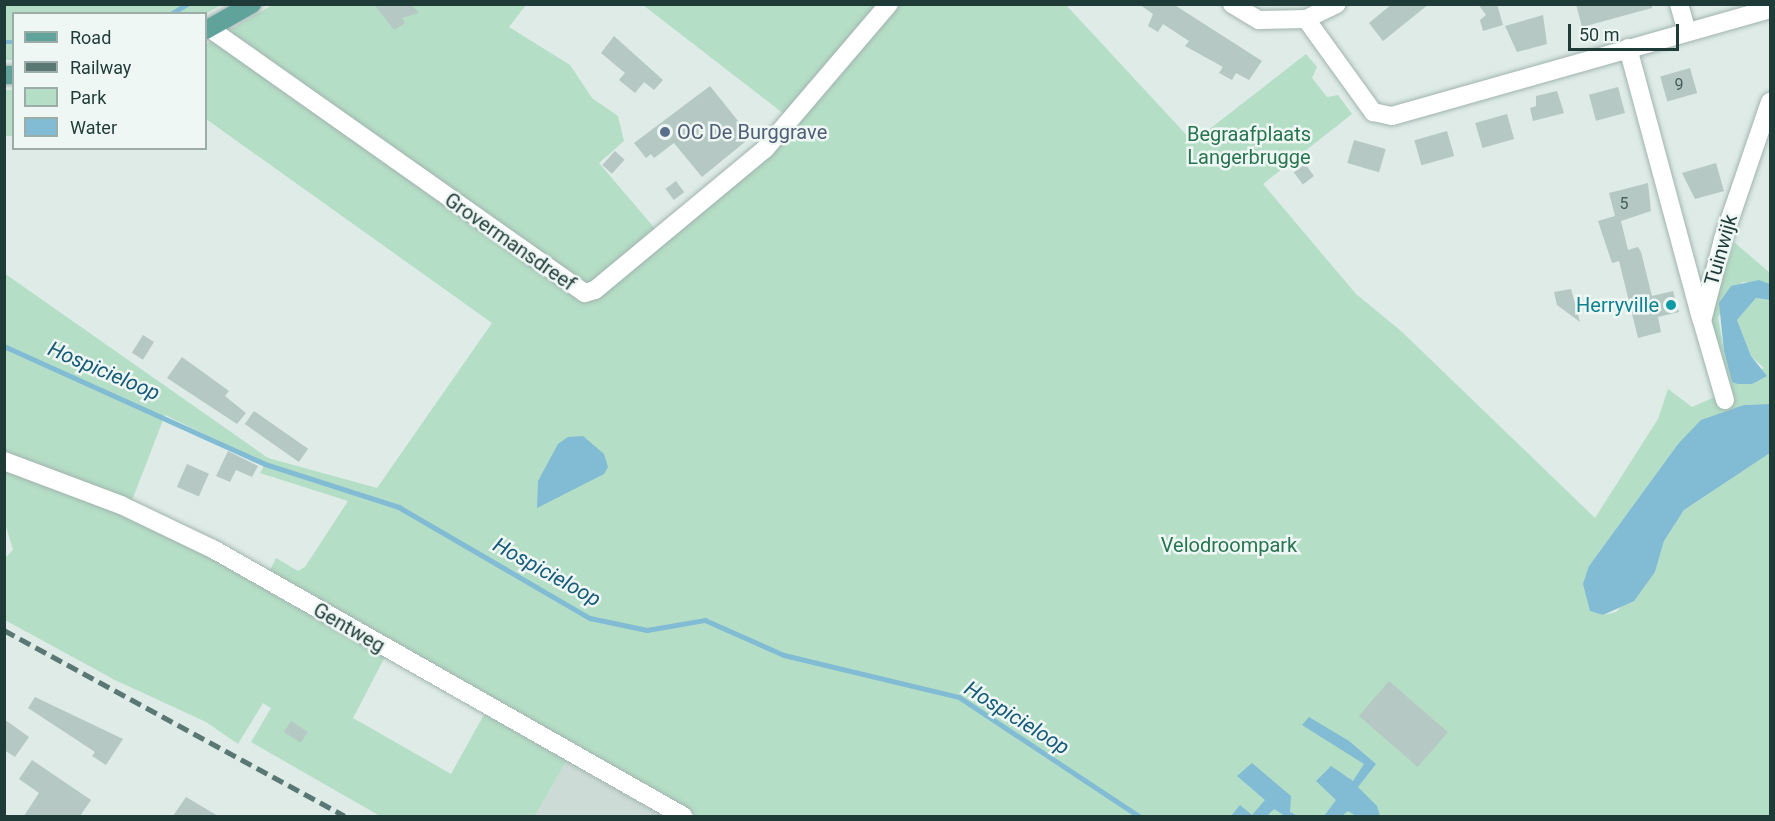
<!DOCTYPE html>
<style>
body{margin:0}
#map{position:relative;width:1775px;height:821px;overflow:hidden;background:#deebe7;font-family:Roboto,sans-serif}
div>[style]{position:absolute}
.built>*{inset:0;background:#ccdbd6}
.green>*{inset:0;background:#b5dec6;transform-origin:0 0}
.water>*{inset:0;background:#82bbd4}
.stream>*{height:4.5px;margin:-2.25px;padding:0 2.25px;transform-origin:2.25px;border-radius:2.25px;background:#82bbd4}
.building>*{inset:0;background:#b6c8c3;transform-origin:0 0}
.roads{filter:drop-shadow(0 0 2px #a1b3af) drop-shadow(0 0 2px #a1b3af)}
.minor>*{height:18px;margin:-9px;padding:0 9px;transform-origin:9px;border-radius:9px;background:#fff}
.major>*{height:18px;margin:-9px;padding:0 9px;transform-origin:9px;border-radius:9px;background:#60a39b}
.rail>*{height:4.5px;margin-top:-2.25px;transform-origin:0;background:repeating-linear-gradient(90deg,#597773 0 12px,transparent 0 18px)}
.dots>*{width:16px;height:16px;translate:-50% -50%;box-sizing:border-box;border:3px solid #eff7f4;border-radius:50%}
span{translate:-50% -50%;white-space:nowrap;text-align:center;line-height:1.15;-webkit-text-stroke:5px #eff7f4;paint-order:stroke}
.number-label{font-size:16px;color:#455e5b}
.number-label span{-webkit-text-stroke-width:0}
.service-label{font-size:20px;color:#4e5e75}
.left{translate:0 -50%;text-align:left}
.park-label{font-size:20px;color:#277450}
.street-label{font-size:20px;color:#1f3b38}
.culture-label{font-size:20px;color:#0d838f}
.right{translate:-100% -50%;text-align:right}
.water-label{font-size:21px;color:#165b7a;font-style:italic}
.frame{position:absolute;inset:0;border:6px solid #1f3b38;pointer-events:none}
.legend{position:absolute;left:12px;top:12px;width:195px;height:138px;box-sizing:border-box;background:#eff7f4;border:2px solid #9caca9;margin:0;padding:8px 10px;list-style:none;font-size:18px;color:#1f3b38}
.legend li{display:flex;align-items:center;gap:12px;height:30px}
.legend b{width:30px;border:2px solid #9caca9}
.scale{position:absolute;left:1568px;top:24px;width:111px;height:27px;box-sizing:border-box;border:3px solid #1f3b38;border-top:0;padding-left:8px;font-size:18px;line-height:21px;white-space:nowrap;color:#1f3b38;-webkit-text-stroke:4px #eff7f4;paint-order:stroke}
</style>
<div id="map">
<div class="built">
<i style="clip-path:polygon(568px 758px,673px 816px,535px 816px)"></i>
</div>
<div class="green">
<i style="clip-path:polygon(4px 5px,5px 4px,221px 5px,205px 14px,14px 14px,13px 60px,5px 60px)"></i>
<i style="clip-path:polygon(272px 5px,526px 5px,509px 27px,570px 65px,592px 98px,618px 116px,624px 141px,599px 163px,657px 231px,765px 142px,788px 117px,643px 5px,1066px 5px,1193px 142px,1306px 54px,1317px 67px,1312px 78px,1327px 97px,1338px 95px,1352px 114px,1263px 184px,1356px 294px,1401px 331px,1595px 518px,1658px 419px,1668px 389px,1692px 407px,1719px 395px,1709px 317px,1734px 242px,1770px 273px,1770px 284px,1742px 282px,1718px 317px,1724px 351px,1732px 382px,1764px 368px,1751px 356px,1737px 320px,1756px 298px,1770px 300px,1770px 404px,1744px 405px,1678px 444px,1589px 566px,1590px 610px,1603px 615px,1616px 612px,1655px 572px,1664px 541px,1684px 510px,1770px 453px,1770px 816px,697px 816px,268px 574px,276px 558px,298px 571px,305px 567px,348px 501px,260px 473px,265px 464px,165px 415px,131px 503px,5px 453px,4px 273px,268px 458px,377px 488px,492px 323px,206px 119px,206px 44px)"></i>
<i style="left:13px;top:90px;width:46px;height:8px;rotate:90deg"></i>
<i style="clip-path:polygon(5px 466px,158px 528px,386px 655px,353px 718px,451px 774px,486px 711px,568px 758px,535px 816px,380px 816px,251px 742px,271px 708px,263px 703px,238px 744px,206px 722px,115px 680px,5px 620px,4px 559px,13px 550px,5px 523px)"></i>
</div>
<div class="water">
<i style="clip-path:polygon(1759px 280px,1770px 284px,1770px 300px,1756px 298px,1737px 320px,1751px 356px,1767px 376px,1752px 384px,1738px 384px,1732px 382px,1724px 351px,1719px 303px,1731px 286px)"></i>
<i style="clip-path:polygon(1770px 404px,1770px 453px,1684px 510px,1664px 541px,1655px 572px,1634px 601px,1603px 615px,1590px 611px,1583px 584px,1589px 566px,1678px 444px,1701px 420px,1744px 405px)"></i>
<i style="clip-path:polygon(583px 436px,604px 454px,608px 467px,604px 474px,537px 508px,538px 481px,558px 444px,568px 437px)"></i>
<i style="clip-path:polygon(1309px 717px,1349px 741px,1376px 764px,1358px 787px,1377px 806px,1380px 816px,1356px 816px,1348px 811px,1342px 816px,1324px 816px,1336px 800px,1316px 781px,1331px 766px,1353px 781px,1364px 764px,1302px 725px)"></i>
<i style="clip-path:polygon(1252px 763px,1291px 796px,1290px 812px,1298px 816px,1285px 816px,1274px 809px,1267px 816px,1231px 816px,1240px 805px,1252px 815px,1265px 800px,1237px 776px)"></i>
</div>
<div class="stream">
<i style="left:171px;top:14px;width:19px;rotate:-32deg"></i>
<i style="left:4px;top:42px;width:10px"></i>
<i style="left:4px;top:346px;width:286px;rotate:24.3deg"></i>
<i style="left:265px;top:464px;width:141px;rotate:17.8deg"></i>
<i style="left:399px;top:507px;width:221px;rotate:30.2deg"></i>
<i style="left:590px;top:618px;width:58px;rotate:11.9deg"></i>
<i style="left:647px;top:630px;width:59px;rotate:-9.8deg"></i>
<i style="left:705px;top:620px;width:86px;rotate:23.9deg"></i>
<i style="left:784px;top:655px;width:180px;rotate:13.5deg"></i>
<i style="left:959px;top:697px;width:216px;rotate:33.5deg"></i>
</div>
<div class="building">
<i style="clip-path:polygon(374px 4px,411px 4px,419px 13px,402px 18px,405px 23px,394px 30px)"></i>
<i style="clip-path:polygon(1139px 4px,1173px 4px,1262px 61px,1249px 80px,1236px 73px,1232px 80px,1219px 73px,1223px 67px,1185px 46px,1189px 41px,1163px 24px,1158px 32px,1148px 26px,1153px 14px)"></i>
<i style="clip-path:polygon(1392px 4px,1429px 4px,1383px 41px,1369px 23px)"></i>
<i style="clip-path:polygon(1478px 4px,1497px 4px,1503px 25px,1483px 31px,1480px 20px,1486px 15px)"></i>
<i style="clip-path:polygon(1576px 4px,1652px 4px,1652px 8px,1582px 27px)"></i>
<i style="clip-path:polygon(1543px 15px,1547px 44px,1517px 52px,1505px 26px)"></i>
<i style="clip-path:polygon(614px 36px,663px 80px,654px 90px,644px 82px,635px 93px,619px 80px,625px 73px,601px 53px)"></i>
<i style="left:1690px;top:68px;width:26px;height:31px;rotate:74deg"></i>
<i style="clip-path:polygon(710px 86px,751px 137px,702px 177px,674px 143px,654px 158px,651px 154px,646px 158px,634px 143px)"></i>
<i style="left:1618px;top:87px;width:27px;height:30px;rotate:75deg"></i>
<i style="clip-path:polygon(1557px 91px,1564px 113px,1533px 121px,1530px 108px,1536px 106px,1536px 96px)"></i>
<i style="left:1507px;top:114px;width:26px;height:33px;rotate:74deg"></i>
<i style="left:1447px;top:131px;width:26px;height:34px;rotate:74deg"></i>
<i style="left:1354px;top:140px;width:33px;height:24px;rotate:16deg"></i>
<i style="left:615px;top:151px;width:13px;height:19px;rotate:42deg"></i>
<i style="clip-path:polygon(1716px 163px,1724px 191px,1695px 199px,1682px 173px)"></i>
<i style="left:1305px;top:164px;width:15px;height:14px;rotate:53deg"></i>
<i style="left:676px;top:181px;width:14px;height:13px;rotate:54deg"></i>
<i style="clip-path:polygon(1648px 183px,1651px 211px,1621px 221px,1628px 250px,1638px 247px,1641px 252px,1652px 296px,1673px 291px,1679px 312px,1658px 317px,1661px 332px,1638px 338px,1619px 261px,1612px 263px,1598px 221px,1615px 216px,1609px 193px)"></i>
<i style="clip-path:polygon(1571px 289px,1580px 322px,1557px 305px,1554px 292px)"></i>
<i style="left:143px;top:335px;width:13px;height:21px;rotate:32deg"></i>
<i style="clip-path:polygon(182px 357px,229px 391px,225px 396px,246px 413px,237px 424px,167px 378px)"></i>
<i style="left:254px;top:411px;width:66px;height:16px;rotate:35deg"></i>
<i style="clip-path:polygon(228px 451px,258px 466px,252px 477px,236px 470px,230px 482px,216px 476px)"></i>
<i style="left:187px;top:464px;width:24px;height:25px;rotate:24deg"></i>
<i style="left:1389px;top:681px;width:78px;height:46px;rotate:41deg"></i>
<i style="clip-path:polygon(35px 697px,123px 739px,106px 765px,92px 756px,95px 752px,28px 708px)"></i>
<i style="clip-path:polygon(4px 719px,29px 737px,15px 757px,4px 750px)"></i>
<i style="left:291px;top:721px;width:20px;height:13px;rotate:33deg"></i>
<i style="clip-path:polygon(32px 760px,91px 800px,80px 816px,24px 816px,39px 793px,19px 779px)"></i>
<i style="clip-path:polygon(186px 797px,218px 816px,173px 816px)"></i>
</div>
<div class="roads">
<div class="minor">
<i style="left:1232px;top:4px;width:31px;rotate:31deg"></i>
<i style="left:1259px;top:20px;width:47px;rotate:-1.2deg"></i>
<i style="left:1306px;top:19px;width:34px;rotate:-26deg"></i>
<i style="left:1679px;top:4px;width:29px;rotate:74deg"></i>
<i style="left:1306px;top:19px;width:115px;rotate:54.2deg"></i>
<i style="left:1373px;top:112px;width:19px;rotate:12deg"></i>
<i style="left:1392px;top:116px;width:393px;rotate:-15.8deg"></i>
<i style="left:209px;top:28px;width:460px;rotate:35.2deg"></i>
<i style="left:585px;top:293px;width:10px;rotate:-17deg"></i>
<i style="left:595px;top:290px;width:221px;rotate:-39.7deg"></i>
<i style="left:765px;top:149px;width:191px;rotate:-49.5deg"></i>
<i style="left:1628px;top:48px;width:280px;rotate:74.9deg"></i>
<i style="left:1725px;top:400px;width:82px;rotate:-106.2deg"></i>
<i style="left:1702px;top:321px;width:85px;rotate:-75.6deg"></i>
<i style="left:1723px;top:239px;width:145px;rotate:-71.1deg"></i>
<i style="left:4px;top:461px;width:125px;rotate:20.6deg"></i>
<i style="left:121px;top:505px;width:102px;rotate:25.6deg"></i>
<i style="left:213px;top:549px;width:541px;rotate:29.6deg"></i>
</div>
<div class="major">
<i style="left:206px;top:30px;width:53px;rotate:-29.5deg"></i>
<i style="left:4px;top:75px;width:10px"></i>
</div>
</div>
<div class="rail">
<i style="left:4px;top:630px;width:388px;rotate:28.6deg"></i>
</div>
<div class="dots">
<i style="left:665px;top:132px;background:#5c6f8a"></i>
<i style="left:1671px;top:305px;background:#0f9aa8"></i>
</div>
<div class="number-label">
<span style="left:1679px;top:85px">9</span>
<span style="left:1624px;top:204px">5</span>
</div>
<div class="service-label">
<span class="left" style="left:677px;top:132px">OC De Burggrave</span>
</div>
<div class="park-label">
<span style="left:1249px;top:146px">Begraafplaats<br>Langerbrugge</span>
<span style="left:1229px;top:545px">Velodroompark</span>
</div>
<div class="street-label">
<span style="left:510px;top:242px;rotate:35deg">Grovermansdreef</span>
<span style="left:1721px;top:250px;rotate:-74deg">Tuinwijk</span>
<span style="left:349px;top:628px;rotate:30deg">Gentweg</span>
</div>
<div class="culture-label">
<span class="right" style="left:1659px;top:305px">Herryville</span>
</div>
<div class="water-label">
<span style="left:104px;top:371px;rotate:23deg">Hospicieloop</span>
<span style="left:547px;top:572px;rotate:29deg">Hospicieloop</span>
<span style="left:1017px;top:718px;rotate:32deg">Hospicieloop</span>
</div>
<div class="frame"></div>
<ul class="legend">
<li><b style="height:8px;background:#60a39b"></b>Road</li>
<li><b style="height:8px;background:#597773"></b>Railway</li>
<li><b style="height:16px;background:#b5dec6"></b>Park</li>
<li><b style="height:16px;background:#82bbd4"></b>Water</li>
</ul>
<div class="scale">50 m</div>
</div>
